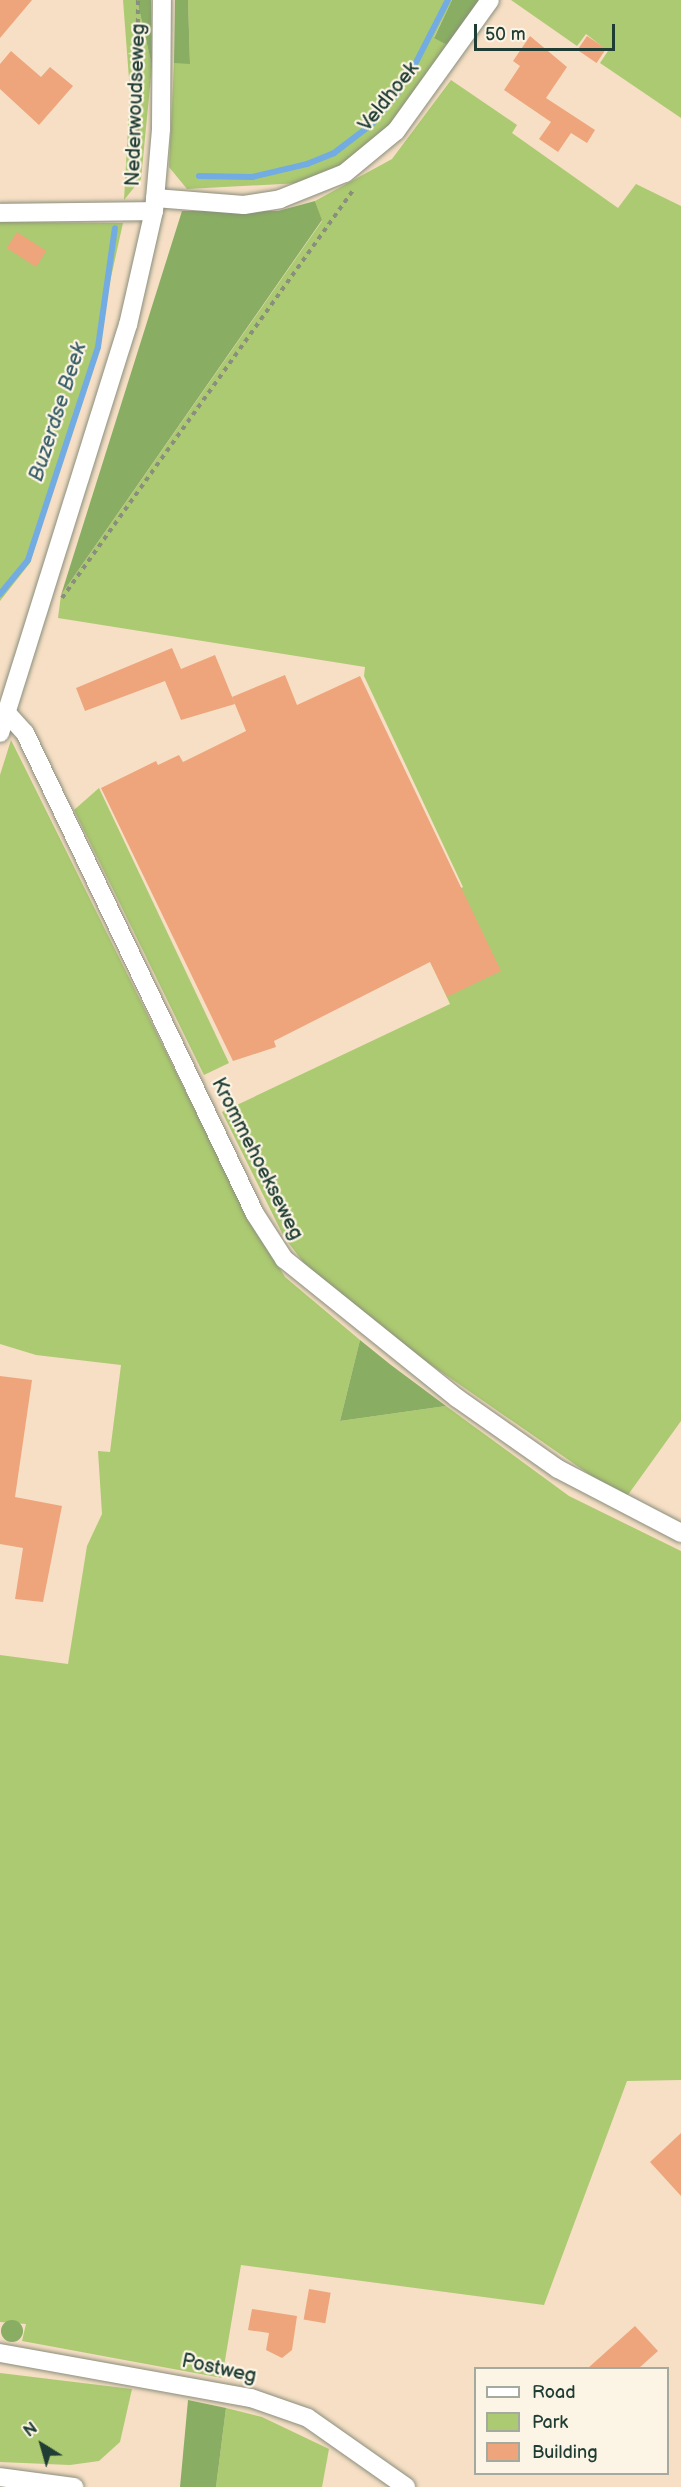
<!DOCTYPE html>
<style>
body{margin:0}
#map{position:relative;width:681px;height:2487px;overflow:hidden;background:#f6dfc5;font-family:"Balsamiq Sans",sans-serif}
div>[style]{position:absolute}
.green>*{inset:0;background:#acca71}
.forest>*{inset:0;background:#89ae63}
.round{border-radius:50%}
.stream>*{height:6px;margin:-3px;padding:0 3px;transform-origin:3px;border-radius:3px;background:#72ace2}
.building>*{inset:0;background:#eea57c;transform-origin:0 0}
.path>*{height:4px;margin-top:-2px;transform-origin:0;background:repeating-linear-gradient(90deg,#8a8e7c 0 4.5px,transparent 0 9px)}
.roads{filter:drop-shadow(0 0 2px #8a8e7c) drop-shadow(0 0 2px #8a8e7c)}
.minor>*{height:18px;margin:-9px;padding:0 9px;transform-origin:9px;border-radius:9px;background:#fff}
span{translate:-50% -50%;white-space:nowrap;text-align:center;line-height:1.15;-webkit-text-stroke:4.5px #fcf5e5;paint-order:stroke}
.street-label{font-size:20px;color:#1f3d34}
.water-label{font-size:21px;color:#385e68;font-style:italic}
.legend{position:absolute;left:474px;top:2367px;width:195px;height:108px;box-sizing:border-box;background:#fcf5e5;border:2px solid #a4ab9e;margin:0;padding:8px 10px;list-style:none;font-size:18px;color:#1f3d34}
.legend li{display:flex;align-items:center;gap:12px;height:30px}
.legend b{width:30px;border:2px solid #a4ab9e}
.north{position:absolute;left:12px;top:2415px;width:60px;height:60px;-webkit-text-stroke:4px #fcf5e5;paint-order:stroke;rotate:323deg;font-size:16px;font-weight:700;line-height:24px;text-align:center;color:#1f3d34}
.north::after{content:'';display:block;margin:auto;width:21px;height:27px;background:#1f3d34;clip-path:polygon(50% 0,100% 100%,50% 72%,0 100%)}
.scale{position:absolute;left:474px;top:24px;width:141px;height:27px;box-sizing:border-box;border:3px solid #1f3d34;border-top:0;padding-left:8px;font-size:18px;line-height:21px;white-space:nowrap;color:#1f3d34;-webkit-text-stroke:4px #fcf5e5;paint-order:stroke}
</style>
<div id="map">
<div class="green">
<i style="clip-path:polygon(123px 0,137px 0,152px 66px,141px 179px,124px 200px,130px 92px)"></i>
<i style="clip-path:polygon(188px 0,452px 0,434px 37px,451px 47px,373px 146px,344px 165px,301px 183px,187px 189px,169px 167px,174px 63px,190px 63px)"></i>
<i style="clip-path:polygon(511px 0,681px 0,681px 118px,600px 63px,608px 51px,586px 34px,577px 46px)"></i>
<i style="clip-path:polygon(451px 80px,517px 125px,512px 133px,618px 208px,636px 184px,681px 206px,681px 1421px,625px 1499px,362px 1317px,310px 1271px,284px 1237px,222px 1112px,450px 1004px,410px 918px,463px 887px,364px 676px,365px 667px,58px 618px,61px 595px,322px 221px,315px 201px,392px 159px)"></i>
<i style="clip-path:polygon(0 222px,123px 223px,94px 354px,30px 563px,0 601px)"></i>
<i style="clip-path:polygon(11px 740px,249px 1219px,285px 1277px,360px 1340px,340px 1421px,446px 1406px,569px 1496px,681px 1551px,681px 2080px,627px 2081px,544px 2305px,241px 2265px,222px 2378px,22px 2341px,26px 2324px,0 2322px,0 1655px,68px 1664px,87px 1546px,102px 1514px,98px 1451px,110px 1452px,121px 1365px,36px 1355px,0 1344px,0 775px)"></i>
<i style="clip-path:polygon(99px 788px,229px 1063px,204px 1075px,74px 810px)"></i>
<i style="clip-path:polygon(0 2373px,132px 2389px,120px 2442px,99px 2461px,70px 2465px,0 2462px)"></i>
<i style="clip-path:polygon(226px 2408px,262px 2417px,329px 2449px,322px 2487px,216px 2487px)"></i>
</div>
<div class="forest">
<i style="clip-path:polygon(137px 0,151px 0,152px 66px)"></i>
<i style="clip-path:polygon(175px 0,188px 0,190px 64px,174px 63px)"></i>
<i style="clip-path:polygon(452px 0,482px 0,451px 47px,434px 38px)"></i>
<i style="clip-path:polygon(315px 201px,322px 220px,61px 595px,182px 211px,278px 211px)"></i>
<i style="clip-path:polygon(360px 1340px,391px 1365px,446px 1406px,340px 1421px)"></i>
<i class="round" style="left:1px;top:2320px;width:22px;height:22px"></i>
<i style="clip-path:polygon(188px 2400px,226px 2408px,216px 2487px,180px 2487px)"></i>
</div>
<div class="stream">
<i style="left:408px;top:78px;width:88px;rotate:-62.9deg"></i>
<i style="left:199px;top:176px;width:53px;rotate:1.1deg"></i>
<i style="left:252px;top:177px;width:57px;rotate:-13.3deg"></i>
<i style="left:307px;top:164px;width:29px;rotate:-22deg"></i>
<i style="left:334px;top:153px;width:48px;rotate:-37.3deg"></i>
<i style="left:372px;top:124px;width:45px;rotate:-50.4deg"></i>
<i style="left:0;top:594px;width:44px;rotate:-50.5deg"></i>
<i style="left:28px;top:560px;width:224px;rotate:-71.8deg"></i>
<i style="left:98px;top:347px;width:120px;rotate:-81.9deg"></i>
</div>
<div class="building">
<i style="clip-path:polygon(0 0,32px 0,0 38px)"></i>
<i style="clip-path:polygon(530px 36px,567px 67px,546px 98px,595px 130px,587px 143px,571px 133px,558px 152px,539px 139px,551px 122px,504px 90px,520px 66px,513px 61px)"></i>
<i style="left:587px;top:36px;width:23px;height:17px;rotate:34deg"></i>
<i style="clip-path:polygon(11px 51px,41px 77px,50px 67px,73px 86px,39px 125px,0 89px,0 64px)"></i>
<i style="left:17px;top:232px;width:35px;height:19px;rotate:33deg"></i>
<i style="clip-path:polygon(172px 648px,181px 669px,215px 655px,235px 704px,181px 720px,165px 681px,85px 711px,76px 688px)"></i>
<i style="clip-path:polygon(285px 675px,297px 705px,360px 676px,501px 971px,447px 997px,430px 962px,274px 1041px,276px 1047px,233px 1061px,101px 788px,156px 761px,158px 765px,179px 755px,183px 762px,246px 731px,232px 697px)"></i>
<i style="clip-path:polygon(0 1376px,32px 1380px,15px 1497px,62px 1506px,43px 1602px,15px 1599px,23px 1548px,0 1544px)"></i>
<i style="clip-path:polygon(681px 2133px,681px 2196px,650px 2162px)"></i>
<i style="left:309px;top:2289px;width:22px;height:31px;rotate:10deg"></i>
<i style="clip-path:polygon(252px 2309px,297px 2316px,292px 2350px,282px 2358px,266px 2350px,269px 2333px,248px 2330px)"></i>
<i style="clip-path:polygon(635px 2326px,658px 2351px,639px 2368px,588px 2368px)"></i>
</div>
<div class="path">
<i style="left:137px;top:185px;width:185px;rotate:-89.7deg"></i>
<i style="left:62px;top:598px;width:503px;rotate:-54.48deg"></i>
</div>
<div class="roads">
<div class="minor">
<i style="left:155px;top:198px;width:89px;rotate:4.5deg"></i>
<i style="left:244px;top:205px;width:36px;rotate:-9deg"></i>
<i style="left:280px;top:199px;width:70px;rotate:-21.8deg"></i>
<i style="left:345px;top:173px;width:66px;rotate:-39.5deg"></i>
<i style="left:396px;top:131px;width:161px;rotate:-54.3deg"></i>
<i style="left:0;top:213px;width:154px;rotate:-0.7deg"></i>
<i style="left:6px;top:712px;width:28px;rotate:48deg"></i>
<i style="left:25px;top:733px;width:533px;rotate:64.44deg"></i>
<i style="left:255px;top:1214px;width:54px;rotate:57.2deg"></i>
<i style="left:284px;top:1259px;width:222px;rotate:38.8deg"></i>
<i style="left:457px;top:1398px;width:123px;rotate:35.1deg"></i>
<i style="left:558px;top:1469px;width:139px;rotate:27.5deg"></i>
<i style="left:0;top:733px;width:428px;rotate:-72.6deg"></i>
<i style="left:128px;top:325px;width:117px;rotate:-77.2deg"></i>
<i style="left:154px;top:211px;width:82px;rotate:-85.1deg"></i>
<i style="left:161px;top:129px;width:129px;rotate:-89.6deg"></i>
<i style="left:0;top:2353px;width:255px;rotate:10.2deg"></i>
<i style="left:251px;top:2398px;width:60px;rotate:19.3deg"></i>
<i style="left:308px;top:2418px;width:120px;rotate:35.1deg"></i>
<i style="left:0;top:2477px;width:75px;rotate:7.7deg"></i>
</div>
</div>
<div class="street-label">
<span style="left:389px;top:97px;rotate:-51deg">Veldhoek</span>
<span style="left:136px;top:105px;rotate:-88deg">Nederwoudseweg</span>
<span style="left:257px;top:1159px;rotate:63deg">Krommehoekseweg</span>
<span style="left:219px;top:2369px;rotate:12deg">Postweg</span>
</div>
<div class="water-label">
<span style="left:58px;top:412px;rotate:-72deg">Buzerdse Beek</span>
</div>
<ul class="legend">
<li><b style="height:8px;background:#fff"></b>Road</li>
<li><b style="height:16px;background:#acca71"></b>Park</li>
<li><b style="height:16px;background:#eea57c"></b>Building</li>
</ul>
<div class="north">N</div>
<div class="scale">50 m</div>
</div>
